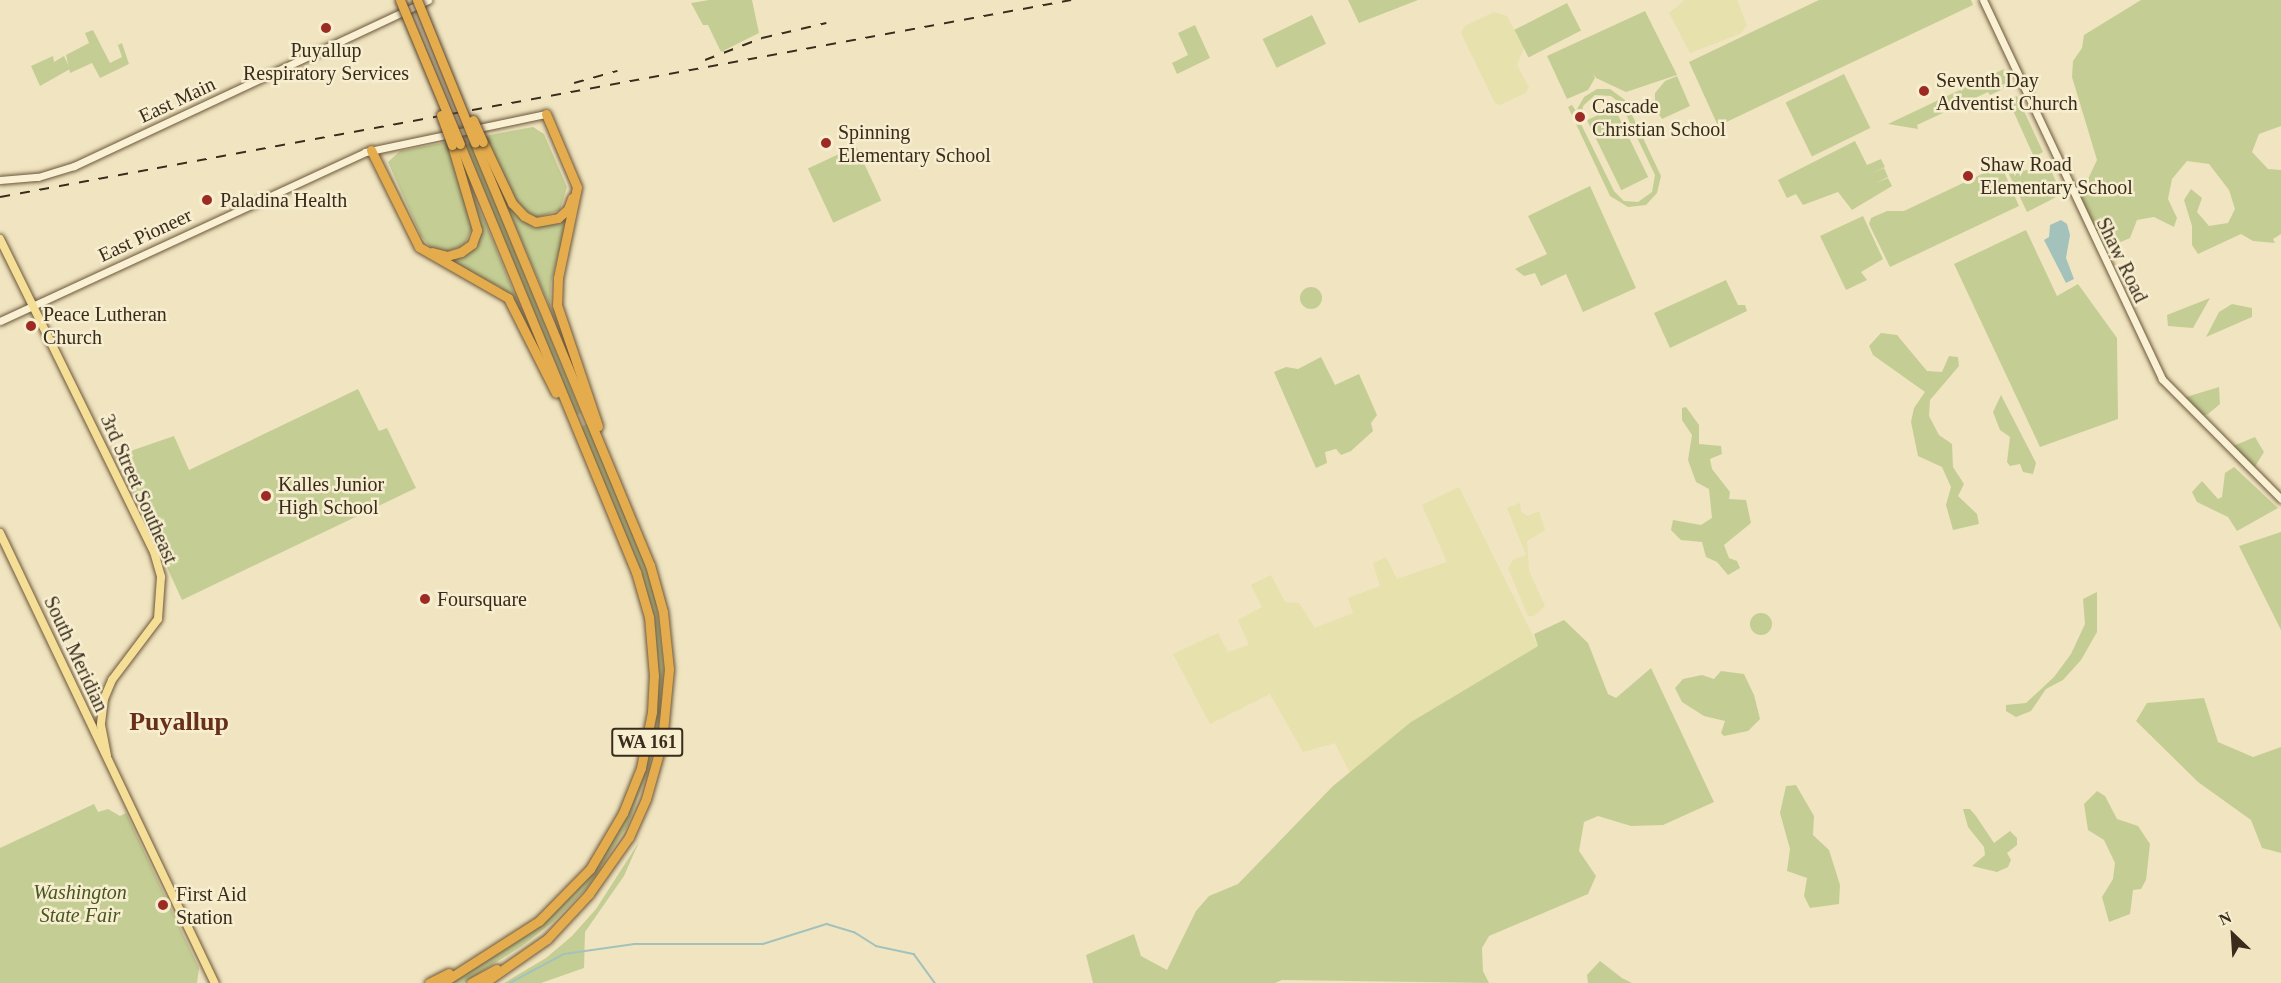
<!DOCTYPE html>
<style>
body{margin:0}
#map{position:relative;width:2281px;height:983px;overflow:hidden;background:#f0e5c0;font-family:"Times New Roman",serif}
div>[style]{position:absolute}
.farmland>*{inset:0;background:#e6e1ad}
.green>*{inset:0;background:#c4ce94;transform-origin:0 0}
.round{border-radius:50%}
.water>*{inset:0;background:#a3c2bb}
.stream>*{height:1.5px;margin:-0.75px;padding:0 0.75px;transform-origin:0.75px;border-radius:0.75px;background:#a3c2bb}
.roads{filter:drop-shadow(0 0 2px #6c563a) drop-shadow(0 0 2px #6c563a)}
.secondary>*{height:7px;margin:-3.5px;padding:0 3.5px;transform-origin:3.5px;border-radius:3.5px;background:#faf1d4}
.primary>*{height:8px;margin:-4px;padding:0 4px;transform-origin:4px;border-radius:4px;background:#f5de96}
.highway>*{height:9px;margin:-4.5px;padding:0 4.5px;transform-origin:4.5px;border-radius:4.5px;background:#e4ac4c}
.rail>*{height:1.5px;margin-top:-0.75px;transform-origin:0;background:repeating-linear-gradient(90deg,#392c1c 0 10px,transparent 0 20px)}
.bridges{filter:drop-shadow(0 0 2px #57432c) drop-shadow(0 0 2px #57432c)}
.highway-bridge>*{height:9px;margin:-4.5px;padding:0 4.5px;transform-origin:4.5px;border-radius:4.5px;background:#e4ac4c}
.dots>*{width:16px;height:16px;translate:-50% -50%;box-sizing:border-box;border:3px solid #f7eed0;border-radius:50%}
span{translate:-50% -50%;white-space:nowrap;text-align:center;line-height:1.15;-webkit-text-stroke:5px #f7eed0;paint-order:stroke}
.shield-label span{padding:2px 4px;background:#f7eed0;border:2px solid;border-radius:4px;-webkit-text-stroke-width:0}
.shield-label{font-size:18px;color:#392c1c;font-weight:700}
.poi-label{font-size:20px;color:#392c1c}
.left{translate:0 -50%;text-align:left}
.street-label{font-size:20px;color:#392c1c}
.park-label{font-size:20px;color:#465622;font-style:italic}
.district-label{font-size:26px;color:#682f1a;font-weight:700}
.north{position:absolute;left:2203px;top:905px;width:60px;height:60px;-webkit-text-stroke:4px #f7eed0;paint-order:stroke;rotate:335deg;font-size:16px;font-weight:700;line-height:24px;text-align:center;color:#392c1c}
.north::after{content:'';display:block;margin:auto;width:21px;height:27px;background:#392c1c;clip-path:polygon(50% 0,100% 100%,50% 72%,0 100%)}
</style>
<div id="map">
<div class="farmland">
<i style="clip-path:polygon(1685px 0,1737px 0,1747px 25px,1740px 34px,1690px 53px,1669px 13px)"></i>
<i style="clip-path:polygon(1494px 12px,1507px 16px,1524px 48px,1517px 65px,1529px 87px,1526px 93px,1500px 105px,1495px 103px,1461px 33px,1465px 26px)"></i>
<i style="clip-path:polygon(1459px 487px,1538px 646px,1411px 722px,1351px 775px,1335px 743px,1303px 752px,1270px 694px,1210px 724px,1173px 654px,1218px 633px,1228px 652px,1249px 645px,1238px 620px,1262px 607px,1251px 585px,1271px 575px,1285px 602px,1299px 603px,1315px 628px,1353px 613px,1348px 598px,1380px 586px,1373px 563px,1386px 557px,1397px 579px,1447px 562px,1422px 505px)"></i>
<i style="clip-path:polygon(1520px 503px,1521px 512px,1528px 516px,1539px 511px,1545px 530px,1527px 541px,1529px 571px,1545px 606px,1534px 616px,1528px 616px,1508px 568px,1513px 560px,1526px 555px,1507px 508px)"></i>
</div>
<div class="green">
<i style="clip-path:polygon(709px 0,752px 0,759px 33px,721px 52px,708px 25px,703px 25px,691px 3px)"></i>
<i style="clip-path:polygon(1348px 0,1418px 0,1359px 23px)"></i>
<i style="clip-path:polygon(1819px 0,1971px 0,1973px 5px,1718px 126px,1689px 62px)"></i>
<i style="clip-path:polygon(2141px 0,2281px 0,2281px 126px,2259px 134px,2252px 152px,2268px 169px,2281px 170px,2281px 234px,2273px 239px,2275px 243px,2253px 241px,2241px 234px,2198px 254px,2192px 245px,2192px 226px,2184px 200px,2191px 189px,2202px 198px,2197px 212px,2209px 226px,2228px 223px,2235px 209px,2229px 190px,2209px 164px,2187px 161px,2172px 179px,2168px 199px,2177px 218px,2174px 227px,2154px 217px,2137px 220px,2130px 238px,2105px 249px,2080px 196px,2097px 160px,2072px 77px,2073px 61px,2082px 48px,2084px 35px)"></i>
<i style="left:1567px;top:3px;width:31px;height:59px;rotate:63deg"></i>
<i style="clip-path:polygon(1645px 11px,1677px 75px,1626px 92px,1596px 78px,1593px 73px,1595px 78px,1588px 90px,1567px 99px,1547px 56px)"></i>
<i style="left:1312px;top:15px;width:32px;height:55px;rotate:64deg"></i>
<i style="clip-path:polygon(1195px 25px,1210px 58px,1177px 74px,1172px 63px,1188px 55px,1178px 33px)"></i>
<i style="clip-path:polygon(93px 30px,110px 63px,122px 57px,115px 37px,118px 45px,122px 43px,129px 64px,100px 78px,92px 63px,70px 73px,66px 55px,89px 43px,85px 33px)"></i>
<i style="clip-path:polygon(53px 56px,54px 62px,64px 56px,70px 69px,40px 86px,31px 66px)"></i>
<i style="clip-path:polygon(2004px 69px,2012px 85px,1990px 95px,1988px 92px,1917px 125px,1918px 129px,1888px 124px)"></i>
<i style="left:1844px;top:74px;width:60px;height:65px;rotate:64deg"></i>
<i style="clip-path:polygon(1677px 76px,1690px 106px,1662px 119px,1655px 108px,1655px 93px,1665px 81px)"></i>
<i style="clip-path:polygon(evenodd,1597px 89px,1610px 89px,1625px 100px,1661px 176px,1657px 193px,1646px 205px,1628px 207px,1610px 196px,1568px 107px,1572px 105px,1576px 111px,1584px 97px,1597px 89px,1595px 95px,1611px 96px,1621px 104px,1655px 175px,1652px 192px,1638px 202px,1624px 201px,1614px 191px,1581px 124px,1583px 106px,1595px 95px)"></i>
<i style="clip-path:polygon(2017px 96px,2043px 152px,2034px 157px,2011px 106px,2006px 107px,2003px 102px)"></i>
<i style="left:1614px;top:107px;width:78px;height:30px;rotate:64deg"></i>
<i style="clip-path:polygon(533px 127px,544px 134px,567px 187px,560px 210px,536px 218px,518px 205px,484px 136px)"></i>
<i style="clip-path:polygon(1855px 141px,1867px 165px,1881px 159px,1885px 167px,1872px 173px,1884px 168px,1888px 177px,1876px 183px,1888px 178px,1892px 186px,1852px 210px,1838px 192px,1803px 205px,1796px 194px,1787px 198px,1778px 180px)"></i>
<i style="clip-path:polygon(447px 142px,472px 228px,464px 245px,445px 253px,431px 248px,421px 236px,388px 162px,400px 151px)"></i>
<i style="clip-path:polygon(471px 144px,581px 413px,576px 415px,464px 145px)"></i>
<i style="left:856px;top:146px;width:60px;height:53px;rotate:65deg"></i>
<i style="clip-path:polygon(2046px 160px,2062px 194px,2027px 212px,2005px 166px,2010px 164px,2024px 171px)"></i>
<i style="clip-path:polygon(2001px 165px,2019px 206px,1890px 267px,1869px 224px,1871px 218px,1887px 211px,1904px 211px)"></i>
<i style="clip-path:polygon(468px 186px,483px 217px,524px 317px,500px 287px,444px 261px,463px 257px,475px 245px,479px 221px)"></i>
<i style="clip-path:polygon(1590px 186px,1636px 288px,1583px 312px,1566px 274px,1541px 286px,1535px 273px,1524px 276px,1515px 269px,1547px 254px,1528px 216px)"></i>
<i style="clip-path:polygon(500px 190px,517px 216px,532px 226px,554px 223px,570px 210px,551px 282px,550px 307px)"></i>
<i style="clip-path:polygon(1863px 216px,1883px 259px,1861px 272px,1867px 280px,1846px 290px,1820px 236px)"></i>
<i style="clip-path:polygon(2026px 230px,2057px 296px,2078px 284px,2117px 338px,2118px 419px,2040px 447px,1954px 264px)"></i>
<i style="clip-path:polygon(1726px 280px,1738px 305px,1745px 305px,1747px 311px,1670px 348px,1654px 313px)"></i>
<i class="round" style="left:1300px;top:287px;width:22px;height:22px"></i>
<i style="clip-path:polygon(2210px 298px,2193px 328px,2168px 326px,2167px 315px)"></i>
<i style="clip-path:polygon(2232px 304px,2252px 308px,2252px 317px,2206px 337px,2219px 312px)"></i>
<i style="clip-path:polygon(1881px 333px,1897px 335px,1927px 371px,1942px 372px,1949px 356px,1958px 357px,1959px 366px,1930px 400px,1929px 416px,1939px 435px,1952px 444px,1953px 467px,1964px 484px,1958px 496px,1977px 514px,1979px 524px,1953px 530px,1946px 505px,1951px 487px,1942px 467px,1918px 456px,1911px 422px,1914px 408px,1925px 392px,1873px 355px,1869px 346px)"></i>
<i style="clip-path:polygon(1321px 357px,1335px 385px,1359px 374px,1377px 415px,1371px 423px,1373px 431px,1351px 451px,1341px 455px,1336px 449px,1325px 452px,1327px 463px,1316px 468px,1274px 372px,1286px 367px,1298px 369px)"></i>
<i style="clip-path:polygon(2219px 387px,2220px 404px,2208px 414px,2201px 416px,2183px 398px)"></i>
<i style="clip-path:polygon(358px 389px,379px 431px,387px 428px,416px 488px,182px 600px,116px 456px,174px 436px,189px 470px)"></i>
<i style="clip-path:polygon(2001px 395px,2036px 463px,2033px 474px,2023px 472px,2020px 464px,2010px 466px,2007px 462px,2010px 437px,2000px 430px,1993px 412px)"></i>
<i style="clip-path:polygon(1686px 407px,1699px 425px,1699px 444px,1721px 446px,1722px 454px,1710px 459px,1712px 469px,1730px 492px,1729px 499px,1746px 500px,1751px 523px,1724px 545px,1729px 558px,1737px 561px,1740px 568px,1728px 575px,1717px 562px,1706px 557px,1702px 542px,1681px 540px,1671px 530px,1673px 520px,1701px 525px,1712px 518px,1709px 489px,1696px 482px,1688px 460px,1692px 435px,1682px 420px,1682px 408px)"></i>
<i style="clip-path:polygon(587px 424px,643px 559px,656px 600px,664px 669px,657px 743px,628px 825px,588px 887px,553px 922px,522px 946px,463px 983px,451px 983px,531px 933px,575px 893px,622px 825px,651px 746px,658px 673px,651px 607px,641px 570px,580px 427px)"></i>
<i style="clip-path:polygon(2255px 437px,2264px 452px,2254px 468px,2233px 446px)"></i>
<i style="clip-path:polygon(2234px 467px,2278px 508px,2237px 531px,2228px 517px,2197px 502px,2192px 492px,2202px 481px,2218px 499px,2222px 497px,2225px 473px)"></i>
<i style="clip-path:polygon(2281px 532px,2281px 630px,2239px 546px)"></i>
<i style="clip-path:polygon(2097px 592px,2097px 632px,2081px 660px,2063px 680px,2046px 689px,2031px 711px,2016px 717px,2006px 711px,2006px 705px,2026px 703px,2054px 677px,2071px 654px,2085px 624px,2083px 599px)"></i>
<i class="round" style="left:1750px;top:613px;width:22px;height:22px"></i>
<i style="clip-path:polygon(1564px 620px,1588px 643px,1608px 694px,1616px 698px,1651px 668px,1714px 802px,1663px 825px,1631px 826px,1598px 816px,1584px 822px,1579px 851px,1596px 876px,1588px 894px,1489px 936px,1482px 948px,1483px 971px,1489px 983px,1282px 980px,1275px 983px,1093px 983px,1086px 955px,1134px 934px,1141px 956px,1167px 970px,1196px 911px,1209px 896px,1238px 884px,1333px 786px,1411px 722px,1538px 646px,1534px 634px)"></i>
<i style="clip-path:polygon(1721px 671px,1744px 674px,1754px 695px,1760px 719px,1748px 731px,1724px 736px,1721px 733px,1725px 721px,1704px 716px,1682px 702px,1675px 688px,1683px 679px,1702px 675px,1714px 679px)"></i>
<i style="clip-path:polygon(2204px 698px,2218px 742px,2253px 757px,2281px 747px,2281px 853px,2262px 848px,2251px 820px,2198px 782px,2136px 721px,2147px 703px)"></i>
<i style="clip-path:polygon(1796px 785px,1814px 816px,1813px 835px,1829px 850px,1840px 885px,1839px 904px,1810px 908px,1804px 896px,1807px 878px,1787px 871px,1790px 849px,1780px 813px,1786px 786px)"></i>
<i style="clip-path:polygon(2097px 791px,2105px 796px,2117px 819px,2138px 826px,2150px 844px,2146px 880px,2141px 889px,2133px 890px,2130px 914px,2109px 922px,2102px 897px,2113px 879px,2115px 863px,2104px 840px,2088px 830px,2084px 804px)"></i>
<i style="clip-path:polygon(94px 804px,98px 812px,108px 809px,120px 816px,126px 813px,199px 968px,197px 983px,0 983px,0 848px)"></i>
<i style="clip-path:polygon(1963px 809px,1970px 809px,1976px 816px,1994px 843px,2010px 831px,2017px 838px,2017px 845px,2007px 853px,2011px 860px,2008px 867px,1997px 872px,1972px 866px,1985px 855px,1984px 847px,1968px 827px)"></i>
<i style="clip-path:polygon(639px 842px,624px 876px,585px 932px,584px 968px,541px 983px,504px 983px,546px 958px,572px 936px,596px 909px)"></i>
<i style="clip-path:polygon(1600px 961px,1622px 978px,1632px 983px,1588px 983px,1587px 975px)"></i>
</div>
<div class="water">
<i style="clip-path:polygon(2061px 220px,2067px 224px,2070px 235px,2066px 258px,2074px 279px,2066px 283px,2044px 240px,2049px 237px,2050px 225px)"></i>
</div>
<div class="stream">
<i style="left:510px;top:983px;width:61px;rotate:-28.2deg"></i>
<i style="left:564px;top:954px;width:71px;rotate:-8.1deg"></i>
<i style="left:634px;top:944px;width:129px"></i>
<i style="left:763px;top:944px;width:67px;rotate:-17.4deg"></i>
<i style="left:827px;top:924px;width:28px;rotate:17deg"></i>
<i style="left:854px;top:932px;width:26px;rotate:32deg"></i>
<i style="left:876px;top:946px;width:39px;rotate:12deg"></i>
<i style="left:914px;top:954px;width:36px;rotate:54deg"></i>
</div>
<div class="roads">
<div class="secondary">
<i style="left:1983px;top:0;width:419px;rotate:64.7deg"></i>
<i style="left:2162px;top:379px;width:169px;rotate:45.2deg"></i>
<i style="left:0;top:180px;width:38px;rotate:-5deg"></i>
<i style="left:38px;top:177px;width:38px;rotate:-17deg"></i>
<i style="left:74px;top:166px;width:391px;rotate:-25.1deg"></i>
<i style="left:0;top:321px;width:402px;rotate:-24.8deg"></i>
<i style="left:365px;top:152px;width:185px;rotate:-11.9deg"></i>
</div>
<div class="primary">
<i style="left:0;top:239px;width:349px;rotate:63.8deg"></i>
<i style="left:154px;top:552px;width:26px;rotate:74deg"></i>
<i style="left:161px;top:577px;width:42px;rotate:94.1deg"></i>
<i style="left:158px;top:619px;width:76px;rotate:127deg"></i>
<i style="left:112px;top:680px;width:21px;rotate:113deg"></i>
<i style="left:104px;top:699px;width:26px;rotate:97deg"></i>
<i style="left:101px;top:725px;width:31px;rotate:79deg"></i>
<i style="left:0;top:533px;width:499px;rotate:64.5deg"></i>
</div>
<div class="highway">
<i style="left:546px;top:114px;width:79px;rotate:67deg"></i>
<i style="left:577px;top:187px;width:93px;rotate:101.8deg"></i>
<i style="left:558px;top:278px;width:27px;rotate:92deg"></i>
<i style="left:557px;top:305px;width:128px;rotate:71.3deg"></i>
<i style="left:483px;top:142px;width:68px;rotate:64.6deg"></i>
<i style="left:512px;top:203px;width:18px;rotate:47deg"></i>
<i style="left:524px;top:216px;width:13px;rotate:27deg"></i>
<i style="left:536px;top:222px;width:22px;rotate:-10deg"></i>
<i style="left:558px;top:218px;width:13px;rotate:-42deg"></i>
<i style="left:568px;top:209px;width:12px;rotate:-70deg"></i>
<i style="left:475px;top:143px;width:457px;rotate:67.5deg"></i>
<i style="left:650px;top:565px;width:49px;rotate:74.5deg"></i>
<i style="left:663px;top:612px;width:57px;rotate:84deg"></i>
<i style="left:669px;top:669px;width:73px;rotate:95.5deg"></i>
<i style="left:662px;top:742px;width:59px;rotate:105.7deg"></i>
<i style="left:646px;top:799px;width:42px;rotate:114.1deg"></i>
<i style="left:629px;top:837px;width:70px;rotate:125.1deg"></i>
<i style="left:589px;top:894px;width:62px;rotate:133deg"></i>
<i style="left:547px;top:939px;width:77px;rotate:145.1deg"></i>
<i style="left:371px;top:150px;width:108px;rotate:63.7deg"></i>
<i style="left:419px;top:247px;width:103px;rotate:29.8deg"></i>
<i style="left:508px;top:298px;width:106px;rotate:63.2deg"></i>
<i style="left:432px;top:252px;width:16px;rotate:15deg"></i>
<i style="left:447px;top:256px;width:15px;rotate:-16deg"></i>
<i style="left:461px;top:252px;width:14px;rotate:-36deg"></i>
<i style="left:472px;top:244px;width:15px;rotate:-70deg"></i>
<i style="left:477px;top:230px;width:89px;rotate:-106.4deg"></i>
<i style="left:429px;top:983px;width:22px;rotate:-27deg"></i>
<i style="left:442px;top:983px;width:115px;rotate:-32.6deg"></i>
<i style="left:539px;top:921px;width:73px;rotate:-45.6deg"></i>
<i style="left:590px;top:869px;width:65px;rotate:-59.5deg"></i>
<i style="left:623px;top:813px;width:48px;rotate:-68.2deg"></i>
<i style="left:641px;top:768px;width:57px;rotate:-78.9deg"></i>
<i style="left:652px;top:712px;width:36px;rotate:-87deg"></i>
<i style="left:654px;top:676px;width:59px;rotate:-94.8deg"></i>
<i style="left:649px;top:617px;width:47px;rotate:-106.1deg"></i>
<i style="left:636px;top:572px;width:463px;rotate:-112.4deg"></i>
<i style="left:471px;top:983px;width:29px;rotate:-29deg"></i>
</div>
</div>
<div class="rail">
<i style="left:705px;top:60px;width:61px;rotate:-21.1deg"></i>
<i style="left:762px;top:38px;width:66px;rotate:-13.2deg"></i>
<i style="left:574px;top:83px;width:45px;rotate:-15.6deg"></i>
<i style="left:0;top:197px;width:1089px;rotate:-10.42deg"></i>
</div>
<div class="bridges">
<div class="highway-bridge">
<i style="left:400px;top:0;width:156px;rotate:67.4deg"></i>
<i style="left:417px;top:0;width:154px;rotate:67.9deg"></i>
<i style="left:441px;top:115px;width:32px;rotate:70deg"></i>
<i style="left:473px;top:120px;width:24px;rotate:66deg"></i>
</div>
</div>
<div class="dots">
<i style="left:326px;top:28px;background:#9c2b24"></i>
<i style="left:1924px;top:91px;background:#9c2b24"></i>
<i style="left:1580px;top:117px;background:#9c2b24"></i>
<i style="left:826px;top:143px;background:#9c2b24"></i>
<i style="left:1968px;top:176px;background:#9c2b24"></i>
<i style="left:207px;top:200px;background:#9c2b24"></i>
<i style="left:31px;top:326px;background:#9c2b24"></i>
<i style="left:266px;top:496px;background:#9c2b24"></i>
<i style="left:425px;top:599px;background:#9c2b24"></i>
<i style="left:163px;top:905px;background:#9c2b24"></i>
</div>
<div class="shield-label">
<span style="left:647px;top:742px">WA 161</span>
</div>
<div class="poi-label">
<span style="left:326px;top:62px">Puyallup<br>Respiratory Services</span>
<span class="left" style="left:1936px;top:92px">Seventh Day<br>Adventist Church</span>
<span class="left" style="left:1592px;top:118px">Cascade<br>Christian School</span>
<span class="left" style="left:838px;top:144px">Spinning<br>Elementary School</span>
<span class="left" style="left:1980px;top:176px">Shaw Road<br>Elementary School</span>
<span class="left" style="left:220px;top:200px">Paladina Health</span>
<span class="left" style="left:43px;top:326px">Peace Lutheran<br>Church</span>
<span class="left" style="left:278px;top:496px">Kalles Junior<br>High School</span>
<span class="left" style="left:437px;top:599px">Foursquare</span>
<span class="left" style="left:176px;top:906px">First Aid<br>Station</span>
</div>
<div class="street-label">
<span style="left:177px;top:100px;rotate:-25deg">East Main</span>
<span style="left:145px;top:235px;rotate:-25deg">East Pioneer</span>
<span style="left:2122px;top:260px;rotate:64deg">Shaw Road</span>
<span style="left:139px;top:489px;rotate:66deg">3rd Street Southeast</span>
<span style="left:76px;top:654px;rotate:65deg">South Meridian</span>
</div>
<div class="park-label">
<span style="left:80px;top:904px">Washington<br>State Fair</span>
</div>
<div class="district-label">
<span style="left:179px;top:722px">Puyallup</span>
</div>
<div class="north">N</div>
</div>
